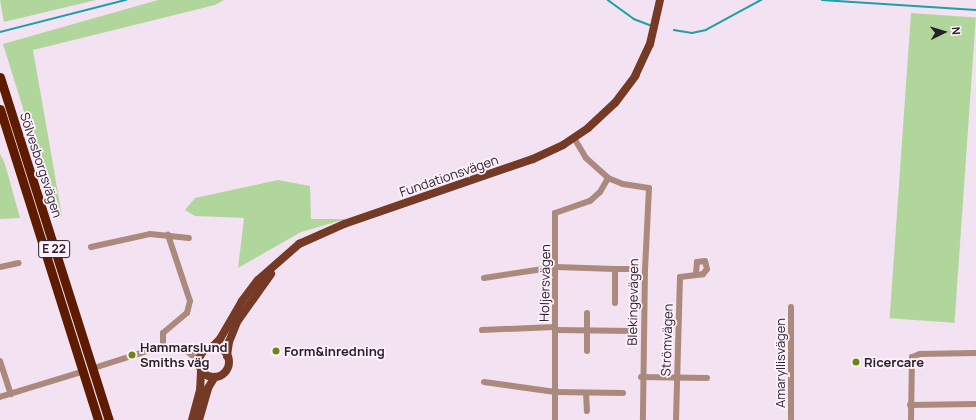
<!DOCTYPE html>
<meta charset="utf-8">
<style>
body{margin:0}
#map{position:relative;width:976px;height:420px;overflow:hidden;background:#f3e2f1;font-family:Manrope,sans-serif}
div>[style]{position:absolute}
.green>*{inset:0;background:#b1d69c;transform-origin:0 0}
.stream>*{height:1.5px;margin:-0.75px;padding:0 0.75px;transform-origin:0.75px;border-radius:0.75px;background:#1da0a7}
.minor>*{height:6px;margin:-3px;padding:0 3px;transform-origin:3px;border-radius:3px;background:#ac897d}
.major>*{height:8px;margin:-4px;padding:0 4px;transform-origin:4px;border-radius:4px;background:#743a25}
.major>.ring{margin:-4px;padding:0;box-sizing:content-box;background:none;border:8px solid #743a25;border-radius:50%}
.highway>*{height:9px;margin:-4.5px;padding:0 4.5px;transform-origin:4.5px;border-radius:4.5px;background:#5e1b00}
.dots>*{width:11px;height:11px;translate:-50% -50%;box-sizing:border-box;border:2px solid #fef1fd;border-radius:50%}
span{translate:-50% -50%;white-space:nowrap;text-align:center;line-height:1.15;-webkit-text-stroke:3.5px #fef1fd;paint-order:stroke}
.shield-label span{padding:1px 3px;background:#fef1fd;border:1px solid;border-radius:3px;-webkit-text-stroke-width:0}
.shield-label{font-size:12px;color:#282228;font-weight:700}
.street-label{font-size:13px;color:#282228}
.poi-label{font-size:13px;color:#282228;font-weight:700}
.left{translate:0 -50%;text-align:left}
.north{position:absolute;left:924px;top:12px;width:40px;height:40px;-webkit-text-stroke:3px #fef1fd;paint-order:stroke;rotate:85deg;font-size:11px;font-weight:700;line-height:16px;text-align:center;color:#282228}
.north::after{content:'';display:block;margin:auto;width:14px;height:18px;background:#282228;clip-path:polygon(50% 0,100% 100%,50% 72%,0 100%)}
</style>
<div id="map">
<div class="green">
<i style="clip-path:polygon(0 0,96px 0,4px 22px)"></i>
<i style="clip-path:polygon(158px 0,224px 0,215px 5px,33px 50px,62px 216px,57px 218px,3px 44px)"></i>
<i style="left:911px;top:13px;width:65px;height:306px;rotate:4deg"></i>
<i style="clip-path:polygon(0 154px,5px 164px,20px 218px,0 219px)"></i>
<i style="clip-path:polygon(278px 180px,310px 186px,311px 219px,346px 219px,301px 232px,238px 268px,244px 218px,195px 216px,185px 210px,195px 198px)"></i>
</div>
<div class="stream">
<i style="left:608px;top:0;width:32px;rotate:36deg"></i>
<i style="left:634px;top:19px;width:17px;rotate:21deg"></i>
<i style="left:822px;top:0;width:154px;rotate:3.7deg"></i>
<i style="left:674px;top:30px;width:18px;rotate:9deg"></i>
<i style="left:692px;top:33px;width:14px;rotate:-12deg"></i>
<i style="left:706px;top:30px;width:63px;rotate:-28.6deg"></i>
<i style="left:0;top:32px;width:130px;rotate:-14.3deg"></i>
</div>
<div class="minor">
<i style="left:574px;top:138px;width:23px;rotate:59deg"></i>
<i style="left:586px;top:158px;width:30px;rotate:42deg"></i>
<i style="left:608px;top:178px;width:16px;rotate:22deg"></i>
<i style="left:623px;top:184px;width:26px;rotate:9deg"></i>
<i style="left:649px;top:188px;width:81px;rotate:92.8deg"></i>
<i style="left:645px;top:269px;width:151px;rotate:90.8deg"></i>
<i style="left:91px;top:247px;width:60px;rotate:-12.4deg"></i>
<i style="left:150px;top:234px;width:39px;rotate:6deg"></i>
<i style="left:0;top:267px;width:19px;rotate:-12deg"></i>
<i style="left:615px;top:269px;width:20px"></i>
<i style="left:484px;top:278px;width:73px;rotate:-8.7deg"></i>
<i style="left:556px;top:267px;width:59px;rotate:1.9deg"></i>
<i style="left:615px;top:269px;width:34px;rotate:90deg"></i>
<i style="left:482px;top:330px;width:73px;rotate:-2.4deg"></i>
<i style="left:555px;top:330px;width:79px;rotate:0.7deg"></i>
<i style="left:163px;top:347px;width:14px;rotate:-90deg"></i>
<i style="left:163px;top:333px;width:31px;rotate:-40deg"></i>
<i style="left:187px;top:313px;width:12px;rotate:-76deg"></i>
<i style="left:190px;top:301px;width:70px;rotate:-108.4deg"></i>
<i style="left:587px;top:351px;width:38px;rotate:-90deg"></i>
<i style="left:188px;top:352px;width:14px;rotate:39deg"></i>
<i style="left:0;top:361px;width:35px;rotate:72deg"></i>
<i style="left:97px;top:367px;width:63px;rotate:-17.6deg"></i>
<i style="left:157px;top:348px;width:48px;rotate:3.6deg"></i>
<i style="left:641px;top:377px;width:66px;rotate:0.9deg"></i>
<i style="left:484px;top:382px;width:72px;rotate:8deg"></i>
<i style="left:555px;top:392px;width:68px;rotate:0.8deg"></i>
<i style="left:586px;top:393px;width:18px;rotate:87deg"></i>
<i style="left:0;top:397px;width:82px;rotate:-17.1deg"></i>
<i style="left:910px;top:405px;width:66px;rotate:-0.9deg"></i>
<i style="left:555px;top:420px;width:207px;rotate:-90deg"></i>
<i style="left:555px;top:213px;width:37px;rotate:-19deg"></i>
<i style="left:590px;top:201px;width:13px;rotate:-42deg"></i>
<i style="left:600px;top:192px;width:16px;rotate:-60deg"></i>
<i style="left:676px;top:420px;width:143px;rotate:-88.4deg"></i>
<i style="left:680px;top:277px;width:23px;rotate:-7deg"></i>
<i style="left:703px;top:274px;width:6px;rotate:-51deg"></i>
<i style="left:707px;top:269px;width:8px;rotate:-104deg"></i>
<i style="left:705px;top:261px;width:8px;rotate:173deg"></i>
<i style="left:697px;top:262px;width:12px;rotate:95deg"></i>
<i style="left:791px;top:420px;width:113px;rotate:-90deg"></i>
<i style="left:911px;top:420px;width:63px;rotate:-89.1deg"></i>
<i style="left:912px;top:357px;width:9px;rotate:-21deg"></i>
<i style="left:920px;top:354px;width:56px;rotate:-1deg"></i>
</div>
<div class="major">
<i class="ring" style="left:199px;top:347px;width:22px;height:22px"></i>
<i style="left:211px;top:348px;width:13px;rotate:-45deg"></i>
<i style="left:220px;top:339px;width:44px;rotate:-59.9deg"></i>
<i style="left:242px;top:301px;width:26px;rotate:-53deg"></i>
<i style="left:258px;top:280px;width:55px;rotate:-41.3deg"></i>
<i style="left:299px;top:244px;width:49px;rotate:-24deg"></i>
<i style="left:344px;top:224px;width:200px;rotate:-19deg"></i>
<i style="left:533px;top:159px;width:33px;rotate:-25deg"></i>
<i style="left:563px;top:145px;width:30px;rotate:-34deg"></i>
<i style="left:588px;top:128px;width:37px;rotate:-43deg"></i>
<i style="left:615px;top:103px;width:34px;rotate:-53deg"></i>
<i style="left:635px;top:76px;width:35px;rotate:-65deg"></i>
<i style="left:650px;top:44px;width:45px;rotate:-77.2deg"></i>
<i style="left:227px;top:356px;width:14px;rotate:-82deg"></i>
<i style="left:229px;top:342px;width:22px;rotate:-68deg"></i>
<i style="left:237px;top:322px;width:59px;rotate:-54.7deg"></i>
<i style="left:192px;top:420px;width:30px;rotate:-75deg"></i>
<i style="left:200px;top:391px;width:22px;rotate:-87deg"></i>
<i style="left:199px;top:420px;width:33px;rotate:-74deg"></i>
<i style="left:208px;top:388px;width:13px;rotate:-58deg"></i>
</div>
<div class="highway">
<i style="left:0;top:77px;width:360px;rotate:72.4deg"></i>
<i style="left:0;top:109px;width:326px;rotate:72.5deg"></i>
</div>
<div class="dots">
<i style="left:276px;top:351px;background:#658a11"></i>
<i style="left:132px;top:355px;background:#658a11"></i>
<i style="left:856px;top:362px;background:#658a11"></i>
</div>
<div class="shield-label">
<span style="left:54px;top:249px">E 22</span>
</div>
<div class="street-label">
<span style="left:41px;top:165px;rotate:72deg">Sölvesborgsvägen</span>
<span style="left:449px;top:176px;rotate:-19deg">Fundationsvägen</span>
<span style="left:545px;top:283px;rotate:-89deg">Holjersvägen</span>
<span style="left:633px;top:302px;rotate:-89deg">Blekingevägen</span>
<span style="left:667px;top:340px;rotate:-88deg">Strömvägen</span>
<span style="left:780px;top:363px;rotate:-90deg">Amaryllisvägen</span>
</div>
<div class="poi-label">
<span class="left" style="left:140px;top:355px">Hammarslund<br>Smiths väg</span>
<span class="left" style="left:284px;top:351px">Form&amp;inredning</span>
<span class="left" style="left:864px;top:362px">Ricercare</span>
</div>
<div class="north">N</div>
</div>
